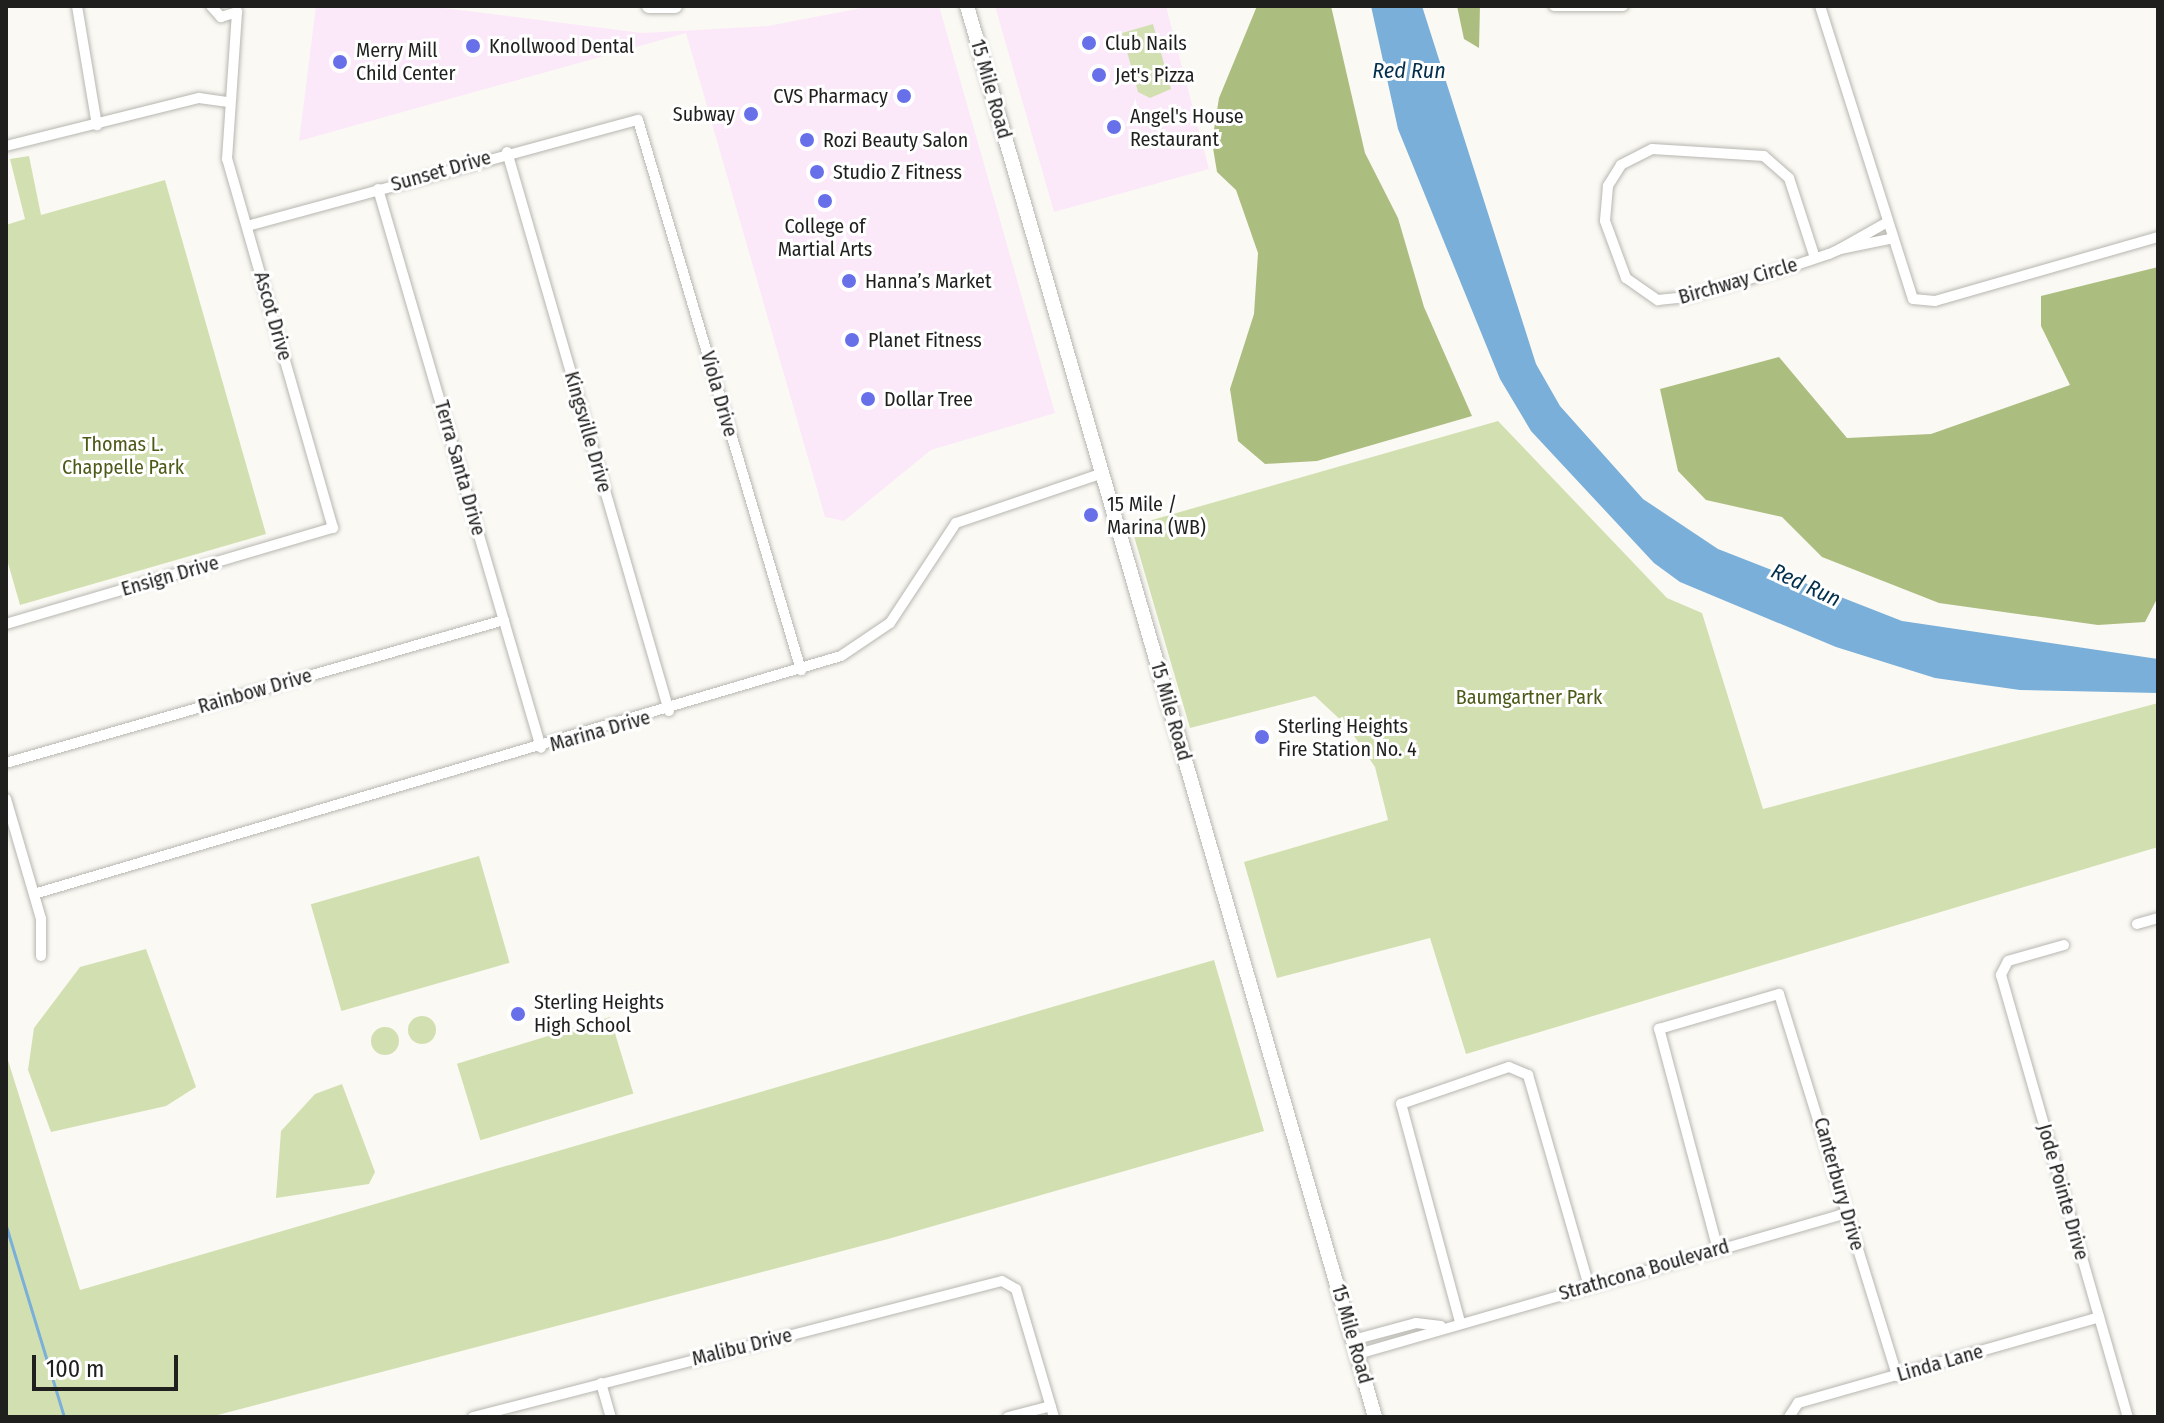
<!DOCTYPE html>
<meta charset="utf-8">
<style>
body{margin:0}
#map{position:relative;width:2164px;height:1423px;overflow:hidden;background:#fbf9f4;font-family:"Fira Sans Condensed",sans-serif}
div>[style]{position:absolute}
.commercial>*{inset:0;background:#fbe9fa}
.green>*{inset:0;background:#d2e0b1;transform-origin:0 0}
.round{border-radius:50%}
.forest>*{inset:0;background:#acbd80}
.water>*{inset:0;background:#79afd8}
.stream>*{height:3px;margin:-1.5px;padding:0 1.5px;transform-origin:1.5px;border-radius:1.5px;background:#79afd8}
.roads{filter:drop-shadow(0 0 2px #b7b6b0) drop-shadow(0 0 2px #b7b6b0)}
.minor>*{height:10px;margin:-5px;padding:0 5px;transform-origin:5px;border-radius:5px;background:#fff}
.secondary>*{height:14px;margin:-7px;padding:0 7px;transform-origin:7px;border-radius:7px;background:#fff}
.dots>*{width:22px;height:22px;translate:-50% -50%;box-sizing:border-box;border:4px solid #fff;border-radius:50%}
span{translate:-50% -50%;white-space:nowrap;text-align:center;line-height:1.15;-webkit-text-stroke:6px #fff;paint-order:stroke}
.poi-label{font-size:20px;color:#1f1f1d}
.left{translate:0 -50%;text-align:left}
.right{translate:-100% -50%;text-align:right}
.street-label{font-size:20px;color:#1f1f1d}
.park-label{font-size:20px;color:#4c5a18}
.water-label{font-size:22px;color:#022f4b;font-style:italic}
.frame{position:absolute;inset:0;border:8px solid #1f1f1d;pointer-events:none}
.scale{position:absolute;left:32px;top:1355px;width:146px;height:36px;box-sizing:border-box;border:4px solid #1f1f1d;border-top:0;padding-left:10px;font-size:24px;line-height:28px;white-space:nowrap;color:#1f1f1d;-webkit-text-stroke:6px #fff;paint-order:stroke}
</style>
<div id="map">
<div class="commercial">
<i style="clip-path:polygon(316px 6px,428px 6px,642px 33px,768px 26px,872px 6px,939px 6px,1055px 413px,931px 450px,844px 521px,825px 517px,686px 33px,299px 141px)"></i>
<i style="clip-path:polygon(995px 6px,1166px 6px,1209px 169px,1054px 212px)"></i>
</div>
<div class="green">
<i style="clip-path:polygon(1153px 24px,1171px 89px,1150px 98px,1138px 92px,1122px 33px)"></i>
<i style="clip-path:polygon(29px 156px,41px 215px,165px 180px,266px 534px,20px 605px,6px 556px,6px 225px,25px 219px,10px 159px)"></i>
<i style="clip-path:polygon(1498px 421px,1667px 598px,1702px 613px,1763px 809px,2158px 703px,2158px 847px,1466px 1054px,1430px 938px,1277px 978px,1244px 862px,1388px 820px,1375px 767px,1348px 727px,1315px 696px,1190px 728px,1131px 526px)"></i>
<i style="left:479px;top:856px;width:111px;height:175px;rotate:74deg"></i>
<i style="clip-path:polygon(146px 949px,196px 1087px,166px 1106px,51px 1132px,28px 1070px,34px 1028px,80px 967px)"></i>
<i style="clip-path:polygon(1214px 960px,1264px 1131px,888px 1239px,210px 1417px,6px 1417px,6px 1054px,80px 1290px)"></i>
<i class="round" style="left:408px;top:1016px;width:28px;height:28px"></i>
<i style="left:610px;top:1017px;width:80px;height:160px;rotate:73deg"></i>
<i class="round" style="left:371px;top:1027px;width:28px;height:28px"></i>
<i style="clip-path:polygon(342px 1084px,375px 1172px,369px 1184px,276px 1198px,281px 1131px,315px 1094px)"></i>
</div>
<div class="forest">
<i style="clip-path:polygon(1257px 6px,1331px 6px,1365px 153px,1398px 218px,1424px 307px,1472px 416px,1317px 461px,1265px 464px,1238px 441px,1230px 389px,1254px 314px,1258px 253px,1236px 190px,1217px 172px,1212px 142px,1219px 98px)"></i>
<i style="clip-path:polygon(1457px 6px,1480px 6px,1479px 48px,1464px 39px)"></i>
<i style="clip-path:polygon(2158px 267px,2158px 597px,2145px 622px,2098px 625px,1939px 603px,1822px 557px,1782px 517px,1706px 500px,1678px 471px,1660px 389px,1779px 357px,1847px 438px,1931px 434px,2070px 385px,2041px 326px,2041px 296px)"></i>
</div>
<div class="water">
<i style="clip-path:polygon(1371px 6px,1422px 6px,1536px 364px,1560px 406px,1643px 499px,1718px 549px,1902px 621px,2158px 659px,2158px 693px,2020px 690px,1935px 678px,1836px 647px,1680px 582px,1654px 563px,1531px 431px,1500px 379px,1398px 129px)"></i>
</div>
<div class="stream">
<i style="left:6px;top:1226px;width:200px;rotate:73.1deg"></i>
</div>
<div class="roads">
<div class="minor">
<i style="left:77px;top:6px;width:121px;rotate:80.5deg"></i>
<i style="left:211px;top:6px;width:15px;rotate:48deg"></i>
<i style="left:221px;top:17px;width:17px;rotate:-17deg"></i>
<i style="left:1554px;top:6px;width:69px"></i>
<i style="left:1820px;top:6px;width:307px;rotate:72.4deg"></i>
<i style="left:1913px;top:299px;width:22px;rotate:5deg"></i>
<i style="left:1935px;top:301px;width:232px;rotate:-16deg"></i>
<i style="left:6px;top:146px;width:199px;rotate:-14deg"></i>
<i style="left:199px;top:98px;width:28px;rotate:8deg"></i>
<i style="left:507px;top:152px;width:582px;rotate:73.84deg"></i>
<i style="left:378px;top:189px;width:582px;rotate:73.74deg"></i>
<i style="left:1884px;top:224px;width:51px;rotate:150.4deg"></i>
<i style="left:1840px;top:249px;width:50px;rotate:-11.5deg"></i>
<i style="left:247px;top:226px;width:405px;rotate:-15.2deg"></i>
<i style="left:638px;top:120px;width:574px;rotate:73.49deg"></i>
<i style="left:1815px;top:258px;width:84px;rotate:-108deg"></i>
<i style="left:1789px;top:178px;width:33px;rotate:-139deg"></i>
<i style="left:1764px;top:156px;width:112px;rotate:-176.4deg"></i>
<i style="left:1652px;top:149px;width:35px;rotate:153deg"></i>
<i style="left:1621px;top:165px;width:25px;rotate:122deg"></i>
<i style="left:1608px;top:186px;width:35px;rotate:95deg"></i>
<i style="left:1605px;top:221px;width:61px;rotate:69.8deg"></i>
<i style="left:1626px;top:278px;width:39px;rotate:35deg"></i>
<i style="left:1658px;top:300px;width:29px;rotate:-6deg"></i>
<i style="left:1687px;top:297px;width:104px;rotate:-16.2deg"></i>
<i style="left:1787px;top:268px;width:44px;rotate:-18.4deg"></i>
<i style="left:1829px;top:254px;width:12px;rotate:-24deg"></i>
<i style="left:6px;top:624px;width:341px;rotate:-16.4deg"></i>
<i style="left:333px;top:528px;width:384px;rotate:-106deg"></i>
<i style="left:227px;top:159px;width:148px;rotate:-86.1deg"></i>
<i style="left:6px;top:763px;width:518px;rotate:-16.02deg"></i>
<i style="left:6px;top:799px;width:125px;rotate:73.7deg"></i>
<i style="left:41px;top:919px;width:37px;rotate:90deg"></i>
<i style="left:34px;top:894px;width:841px;rotate:-16.43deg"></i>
<i style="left:841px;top:656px;width:59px;rotate:-34deg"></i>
<i style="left:890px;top:623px;width:120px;rotate:-56.6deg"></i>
<i style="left:956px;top:523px;width:155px;rotate:-18.8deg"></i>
<i style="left:2137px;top:924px;width:22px;rotate:-16deg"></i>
<i style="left:2064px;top:945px;width:58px;rotate:164.1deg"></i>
<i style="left:2008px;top:961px;width:16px;rotate:117deg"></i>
<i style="left:2001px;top:975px;width:460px;rotate:74deg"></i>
<i style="left:1718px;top:1250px;width:229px;rotate:-104.9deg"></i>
<i style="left:1659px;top:1029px;width:125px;rotate:-16.3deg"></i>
<i style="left:1779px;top:994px;width:400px;rotate:72.8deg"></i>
<i style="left:1460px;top:1322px;width:226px;rotate:-105.1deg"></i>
<i style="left:1401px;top:1104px;width:114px;rotate:-18.9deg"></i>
<i style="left:1509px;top:1067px;width:21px;rotate:23deg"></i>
<i style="left:1528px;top:1075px;width:220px;rotate:73.9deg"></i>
<i style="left:1353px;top:1340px;width:65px;rotate:-15.1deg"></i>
<i style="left:1416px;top:1323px;width:25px;rotate:7deg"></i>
<i style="left:1358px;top:1354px;width:509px;rotate:-16.08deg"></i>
<i style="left:601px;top:1383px;width:35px;rotate:74deg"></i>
<i style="left:473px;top:1417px;width:546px;rotate:-14.42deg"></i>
<i style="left:1002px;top:1281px;width:16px;rotate:30deg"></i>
<i style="left:1016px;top:1289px;width:134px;rotate:73.5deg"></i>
<i style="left:1008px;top:1417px;width:44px;rotate:-14.3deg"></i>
<i style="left:1789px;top:1417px;width:17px;rotate:-57deg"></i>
<i style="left:1798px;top:1403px;width:313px;rotate:-15.9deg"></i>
</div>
<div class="secondary">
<i style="left:649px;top:6px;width:26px"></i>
<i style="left:967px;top:6px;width:1469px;rotate:73.87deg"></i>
</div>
</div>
<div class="dots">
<i style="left:1089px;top:43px;background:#6770e9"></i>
<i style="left:473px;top:46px;background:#6770e9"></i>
<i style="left:340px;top:62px;background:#6770e9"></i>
<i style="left:1099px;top:75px;background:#6770e9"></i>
<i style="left:904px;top:96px;background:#6770e9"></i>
<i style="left:751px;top:114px;background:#6770e9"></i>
<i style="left:1114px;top:127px;background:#6770e9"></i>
<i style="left:807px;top:140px;background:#6770e9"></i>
<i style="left:817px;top:172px;background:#6770e9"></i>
<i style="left:825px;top:201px;background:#6770e9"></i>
<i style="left:849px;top:281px;background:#6770e9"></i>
<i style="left:852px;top:340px;background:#6770e9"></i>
<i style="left:868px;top:399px;background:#6770e9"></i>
<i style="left:1091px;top:515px;background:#6770e9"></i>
<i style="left:1262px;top:737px;background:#6770e9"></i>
<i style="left:518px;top:1014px;background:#6770e9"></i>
</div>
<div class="poi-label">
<span class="left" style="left:1105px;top:43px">Club Nails</span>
<span class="left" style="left:489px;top:46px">Knollwood Dental</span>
<span class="left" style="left:356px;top:62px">Merry Mill<br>Child Center</span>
<span class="left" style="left:1115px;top:75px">Jet's Pizza</span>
<span class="right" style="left:888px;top:96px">CVS Pharmacy</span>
<span class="right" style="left:735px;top:114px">Subway</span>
<span class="left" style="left:1130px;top:128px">Angel's House<br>Restaurant</span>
<span class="left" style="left:823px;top:140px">Rozi Beauty Salon</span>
<span class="left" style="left:833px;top:172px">Studio Z Fitness</span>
<span style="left:825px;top:238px">College of<br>Martial Arts</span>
<span class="left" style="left:865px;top:281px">Hanna’s Market</span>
<span class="left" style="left:868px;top:340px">Planet Fitness</span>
<span class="left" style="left:884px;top:399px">Dollar Tree</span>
<span class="left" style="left:1107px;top:516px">15 Mile /<br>Marina (WB)</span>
<span class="left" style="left:1278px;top:738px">Sterling Heights<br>Fire Station No. 4</span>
<span class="left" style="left:534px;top:1014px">Sterling Heights<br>High School</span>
</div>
<div class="street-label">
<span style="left:991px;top:89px;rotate:74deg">15 Mile Road</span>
<span style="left:441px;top:171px;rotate:-16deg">Sunset Drive</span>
<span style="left:1738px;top:281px;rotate:-16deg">Birchway Circle</span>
<span style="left:273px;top:316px;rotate:74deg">Ascot Drive</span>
<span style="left:719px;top:394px;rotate:74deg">Viola Drive</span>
<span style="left:588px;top:432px;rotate:74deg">Kingsville Drive</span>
<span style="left:460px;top:468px;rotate:74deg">Terra Santa Drive</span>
<span style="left:170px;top:576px;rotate:-16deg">Ensign Drive</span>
<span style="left:255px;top:691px;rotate:-16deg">Rainbow Drive</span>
<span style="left:1171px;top:711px;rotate:74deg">15 Mile Road</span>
<span style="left:600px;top:731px;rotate:-16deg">Marina Drive</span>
<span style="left:1839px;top:1184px;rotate:74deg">Canterbury Drive</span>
<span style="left:2063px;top:1192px;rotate:74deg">Jode Pointe Drive</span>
<span style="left:1644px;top:1270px;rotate:-16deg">Strathcona Boulevard</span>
<span style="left:1352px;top:1334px;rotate:74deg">15 Mile Road</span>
<span style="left:742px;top:1347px;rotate:-14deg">Malibu Drive</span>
<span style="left:1940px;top:1363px;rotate:-16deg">Linda Lane</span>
</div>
<div class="park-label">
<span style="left:123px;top:456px">Thomas L.<br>Chappelle Park</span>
<span style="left:1529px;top:697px">Baumgartner Park</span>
</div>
<div class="water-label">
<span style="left:1409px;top:71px">Red Run</span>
<span style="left:1806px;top:585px;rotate:25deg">Red Run</span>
</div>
<div class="frame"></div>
<div class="scale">100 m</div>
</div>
